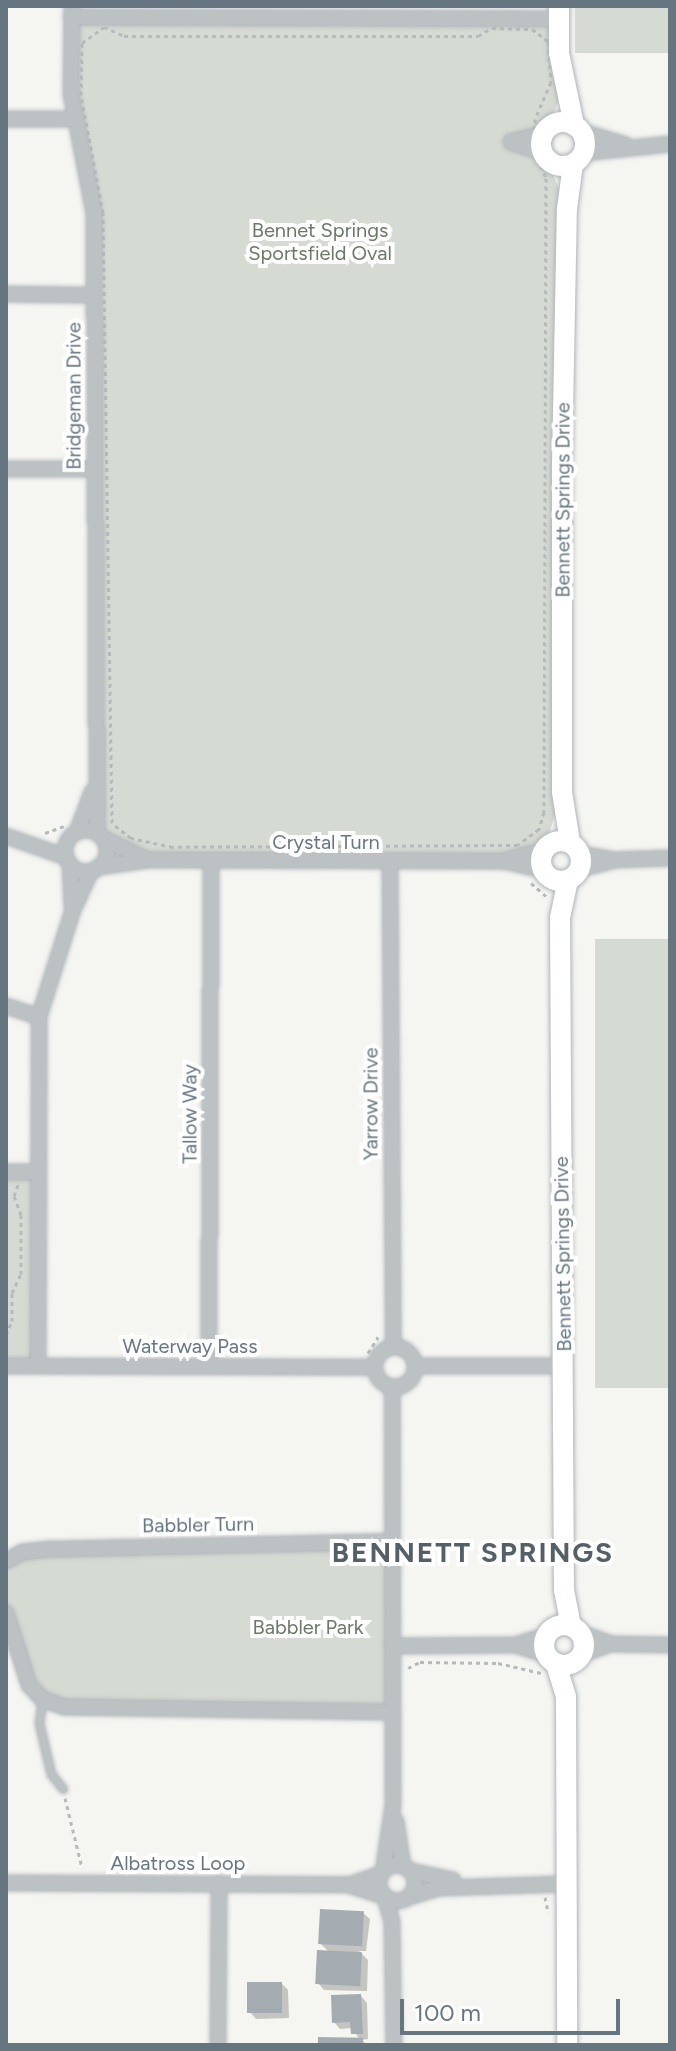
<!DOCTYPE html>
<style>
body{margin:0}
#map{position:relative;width:676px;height:2051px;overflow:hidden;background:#f5f5f2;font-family:Figtree,sans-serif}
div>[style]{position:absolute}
.green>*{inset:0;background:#d5dad2;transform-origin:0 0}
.shadow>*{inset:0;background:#0003}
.building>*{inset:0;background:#a4acb1;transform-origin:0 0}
.path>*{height:3px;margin-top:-1.5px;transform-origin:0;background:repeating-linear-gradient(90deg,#b7babc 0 4px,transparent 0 8px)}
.roads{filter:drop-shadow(0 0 2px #afb5b9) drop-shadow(0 0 2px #afb5b9)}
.lane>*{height:7px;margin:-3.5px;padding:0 3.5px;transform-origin:3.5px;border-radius:3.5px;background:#bcc1c4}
.street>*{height:14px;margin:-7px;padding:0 7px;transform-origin:7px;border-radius:7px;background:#bcc1c4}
.street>.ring{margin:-7px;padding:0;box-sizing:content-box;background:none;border:14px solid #bcc1c4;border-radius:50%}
.secondary>*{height:20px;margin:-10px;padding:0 10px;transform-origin:10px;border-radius:10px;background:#fff}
.secondary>.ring{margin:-10px;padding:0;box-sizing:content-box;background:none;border:20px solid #fff;border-radius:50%}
span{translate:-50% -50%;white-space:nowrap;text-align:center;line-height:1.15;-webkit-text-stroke:8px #fff;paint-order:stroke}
.park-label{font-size:20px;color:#6a7965}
.street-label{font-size:20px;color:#667681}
.district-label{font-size:28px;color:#545f67;font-weight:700;letter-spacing:2px}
.frame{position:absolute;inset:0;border:8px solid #667681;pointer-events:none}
.scale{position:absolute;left:400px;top:1999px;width:220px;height:36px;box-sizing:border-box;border:4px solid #667681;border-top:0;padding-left:10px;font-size:24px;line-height:28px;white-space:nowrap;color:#667681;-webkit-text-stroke:6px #fff;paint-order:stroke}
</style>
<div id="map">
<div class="green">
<i style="left:575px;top:6px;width:95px;height:47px"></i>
<i style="clip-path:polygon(71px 17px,559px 19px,564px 85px,542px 147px,567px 209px,562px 792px,544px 850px,503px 861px,149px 860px,102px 838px,94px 213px,71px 94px)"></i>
<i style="left:595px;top:939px;width:75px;height:449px"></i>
<i style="left:6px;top:1172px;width:30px;height:194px"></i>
<i style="clip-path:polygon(393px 1541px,393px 1712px,64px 1707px,42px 1699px,6px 1613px,6px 1561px,22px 1552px)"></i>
</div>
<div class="shadow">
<i style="clip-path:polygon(363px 1913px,370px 1919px,366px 1951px,359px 1951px,368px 1960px,367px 1991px,324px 1990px,318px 1983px,330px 1953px,321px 1944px)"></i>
<i style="clip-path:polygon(282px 1984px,288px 1990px,289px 2018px,256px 2019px,250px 2012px)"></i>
<i style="clip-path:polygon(361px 1996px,367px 2003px,368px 2039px,362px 2040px,367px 2045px,320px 2045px,360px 2040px,352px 2028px,340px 2029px,334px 2022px)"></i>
</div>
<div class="building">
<i style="left:320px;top:1909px;width:44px;height:35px;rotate:3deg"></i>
<i style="left:317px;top:1950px;width:45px;height:34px;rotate:3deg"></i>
<i style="left:247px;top:1982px;width:35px;height:31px"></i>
<i style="clip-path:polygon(361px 1994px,363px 2034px,351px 2034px,350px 2022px,332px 2023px,331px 1995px)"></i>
<i style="left:318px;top:2037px;width:45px;height:8px;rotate:1deg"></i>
</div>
<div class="path">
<i style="left:104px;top:27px;width:22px;rotate:24deg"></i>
<i style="left:124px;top:36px;width:354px"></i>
<i style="left:478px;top:36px;width:16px;rotate:-30deg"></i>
<i style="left:492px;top:28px;width:40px;rotate:1.4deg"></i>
<i style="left:532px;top:29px;width:20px;rotate:37deg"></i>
<i style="left:548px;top:41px;width:41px;rotate:85.8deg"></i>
<i style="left:551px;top:82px;width:40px;rotate:113.4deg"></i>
<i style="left:535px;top:119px;width:32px;rotate:92deg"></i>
<i style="left:534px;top:151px;width:30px;rotate:66deg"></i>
<i style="left:546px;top:178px;width:634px;rotate:90.18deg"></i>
<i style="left:544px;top:812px;width:18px;rotate:106deg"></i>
<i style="left:539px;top:829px;width:26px;rotate:143deg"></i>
<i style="left:518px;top:845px;width:345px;rotate:179.7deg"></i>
<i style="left:173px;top:847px;width:43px;rotate:-167.9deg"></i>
<i style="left:131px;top:838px;width:24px;rotate:-142deg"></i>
<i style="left:112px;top:823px;width:610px;rotate:-90.85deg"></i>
<i style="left:103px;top:213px;width:120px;rotate:-100.6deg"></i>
<i style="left:81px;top:95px;width:52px;rotate:-88.9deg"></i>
<i style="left:82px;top:43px;width:27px;rotate:-36deg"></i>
<i style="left:45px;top:833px;width:20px;rotate:-20deg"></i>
<i style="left:531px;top:883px;width:20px;rotate:41deg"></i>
<i style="left:6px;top:1335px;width:15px;rotate:-67deg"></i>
<i style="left:12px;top:1321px;width:28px;rotate:-90deg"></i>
<i style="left:12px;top:1293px;width:21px;rotate:-65deg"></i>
<i style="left:21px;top:1274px;width:59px;rotate:-90deg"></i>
<i style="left:21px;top:1215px;width:20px;rotate:-110deg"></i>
<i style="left:14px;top:1196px;width:12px;rotate:-70deg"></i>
<i style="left:368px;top:1353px;width:19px;rotate:-58deg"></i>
<i style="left:408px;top:1668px;width:13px;rotate:-27deg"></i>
<i style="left:420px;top:1662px;width:78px;rotate:0.7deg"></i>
<i style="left:498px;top:1663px;width:44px;rotate:13.1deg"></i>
<i style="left:65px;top:1798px;width:72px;rotate:76.3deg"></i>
<i style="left:545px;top:1897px;width:16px;rotate:79deg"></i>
</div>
<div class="roads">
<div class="lane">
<i style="left:42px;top:1699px;width:24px;rotate:97deg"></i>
<i style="left:39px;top:1723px;width:52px;rotate:76.8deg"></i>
<i style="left:51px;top:1774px;width:19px;rotate:51deg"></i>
</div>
<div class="street">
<i style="left:72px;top:6px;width:88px;rotate:90.7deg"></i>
<i style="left:71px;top:94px;width:121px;rotate:79.1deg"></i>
<i style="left:94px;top:213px;width:620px;rotate:89.72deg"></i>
<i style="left:71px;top:17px;width:488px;rotate:0.2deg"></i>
<i style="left:6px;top:119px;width:70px"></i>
<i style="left:580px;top:131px;width:48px;rotate:16.9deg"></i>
<i style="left:511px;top:142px;width:35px;rotate:18deg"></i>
<i style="left:511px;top:142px;width:34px;rotate:-14deg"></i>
<i style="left:583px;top:153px;width:87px;rotate:-5.9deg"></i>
<i style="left:6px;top:294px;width:87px;rotate:0.7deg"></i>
<i style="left:6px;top:469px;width:88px"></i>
<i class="ring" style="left:65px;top:830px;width:28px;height:28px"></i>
<i style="left:77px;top:832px;width:43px;rotate:-69.4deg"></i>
<i style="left:6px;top:836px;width:64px;rotate:19.3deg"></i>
<i style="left:102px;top:838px;width:51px;rotate:25.6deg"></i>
<i style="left:581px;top:854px;width:35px;rotate:10deg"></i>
<i style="left:615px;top:860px;width:55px;rotate:-2.1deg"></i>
<i style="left:507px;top:860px;width:38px;rotate:-15deg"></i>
<i style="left:390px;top:861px;width:486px;rotate:89.6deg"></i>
<i style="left:70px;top:864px;width:42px;rotate:87.3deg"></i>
<i style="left:98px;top:867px;width:51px;rotate:-7.8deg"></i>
<i style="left:149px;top:860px;width:354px;rotate:0.2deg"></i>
<i style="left:503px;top:861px;width:41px;rotate:12.7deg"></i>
<i style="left:580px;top:869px;width:32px;rotate:-14deg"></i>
<i style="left:6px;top:1006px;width:35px;rotate:18deg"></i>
<i style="left:6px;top:1172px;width:30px"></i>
<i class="ring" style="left:375px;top:1347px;width:26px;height:26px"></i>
<i style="left:38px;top:1365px;width:348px;rotate:-89.8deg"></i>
<i style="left:39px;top:1017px;width:112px;rotate:-72.4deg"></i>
<i style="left:73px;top:910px;width:43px;rotate:-65.2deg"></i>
<i style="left:6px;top:1366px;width:368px;rotate:0.2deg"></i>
<i style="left:209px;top:1366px;width:504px;rotate:-89.77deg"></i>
<i style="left:415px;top:1366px;width:149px"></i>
<i style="left:6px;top:1561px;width:18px;rotate:-29deg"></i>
<i style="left:22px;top:1552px;width:31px;rotate:-6deg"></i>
<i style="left:53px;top:1549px;width:340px;rotate:-1.3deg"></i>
<i style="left:6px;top:1613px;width:76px;rotate:72.3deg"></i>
<i style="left:29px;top:1685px;width:19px;rotate:47deg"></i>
<i style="left:42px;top:1699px;width:23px;rotate:20deg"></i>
<i style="left:64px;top:1707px;width:329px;rotate:0.9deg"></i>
<i style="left:581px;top:1633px;width:32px;rotate:20deg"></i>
<i style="left:611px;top:1644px;width:59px;rotate:1deg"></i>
<i style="left:516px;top:1645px;width:32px;rotate:18deg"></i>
<i style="left:392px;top:1646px;width:124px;rotate:-0.5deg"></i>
<i style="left:516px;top:1645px;width:32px;rotate:-18deg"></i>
<i style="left:583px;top:1654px;width:30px;rotate:-20deg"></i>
<i style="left:396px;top:1821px;width:46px;rotate:81.2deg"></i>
<i class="ring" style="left:379px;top:1865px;width:22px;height:22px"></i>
<i style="left:411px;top:1871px;width:43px;rotate:12.1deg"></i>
<i style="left:383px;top:1872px;width:68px;rotate:-81.5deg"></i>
<i style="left:393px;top:1805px;width:417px;rotate:-90.1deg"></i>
<i style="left:6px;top:1883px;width:343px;rotate:0.3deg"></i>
<i style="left:349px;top:1885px;width:34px;rotate:-19deg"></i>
<i style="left:349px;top:1885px;width:36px;rotate:18deg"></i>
<i style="left:385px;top:1897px;width:26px;rotate:74deg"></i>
<i style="left:392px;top:1922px;width:123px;rotate:89.1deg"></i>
<i style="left:409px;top:1897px;width:31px;rotate:-17deg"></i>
<i style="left:439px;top:1888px;width:127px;rotate:-1.8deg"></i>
<i style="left:218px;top:2045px;width:162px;rotate:-89.6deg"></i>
</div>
<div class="secondary">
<i style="left:559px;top:6px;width:47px;rotate:90deg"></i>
<i style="left:559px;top:53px;width:74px;rotate:78.2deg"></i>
<i class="ring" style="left:541px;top:122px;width:24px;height:24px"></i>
<i class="ring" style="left:541px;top:841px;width:20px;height:20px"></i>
<i style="left:570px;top:842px;width:51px;rotate:-99.1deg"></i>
<i style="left:562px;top:792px;width:328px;rotate:-90deg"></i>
<i style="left:562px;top:464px;width:255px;rotate:-88.9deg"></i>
<i style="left:567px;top:209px;width:45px;rotate:-82.4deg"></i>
<i style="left:568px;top:880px;width:38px;rotate:102deg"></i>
<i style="left:560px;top:917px;width:673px;rotate:89.66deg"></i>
<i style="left:564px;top:1590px;width:36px;rotate:79deg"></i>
<i class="ring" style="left:544px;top:1625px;width:20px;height:20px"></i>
<i style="left:556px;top:1664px;width:34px;rotate:73deg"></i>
<i style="left:566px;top:1697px;width:348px;rotate:89.8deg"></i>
</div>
</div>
<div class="park-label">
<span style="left:320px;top:242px">Bennet Springs<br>Sportsfield Oval</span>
<span style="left:308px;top:1627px">Babbler Park</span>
</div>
<div class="street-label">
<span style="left:74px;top:396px;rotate:-90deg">Bridgeman Drive</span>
<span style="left:563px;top:500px;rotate:-90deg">Bennett Springs Drive</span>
<span style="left:326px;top:842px">Crystal Turn</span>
<span style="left:371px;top:1104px;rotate:-90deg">Yarrow Drive</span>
<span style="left:190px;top:1114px;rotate:-90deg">Tallow Way</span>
<span style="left:563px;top:1254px;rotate:-91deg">Bennett Springs Drive</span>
<span style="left:190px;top:1346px">Waterway Pass</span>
<span style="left:198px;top:1525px;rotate:-1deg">Babbler Turn</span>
<span style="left:178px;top:1863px">Albatross Loop</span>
</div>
<div class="district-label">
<span style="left:473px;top:1552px">BENNETT SPRINGS</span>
</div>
<div class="frame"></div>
<div class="scale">100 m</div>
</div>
